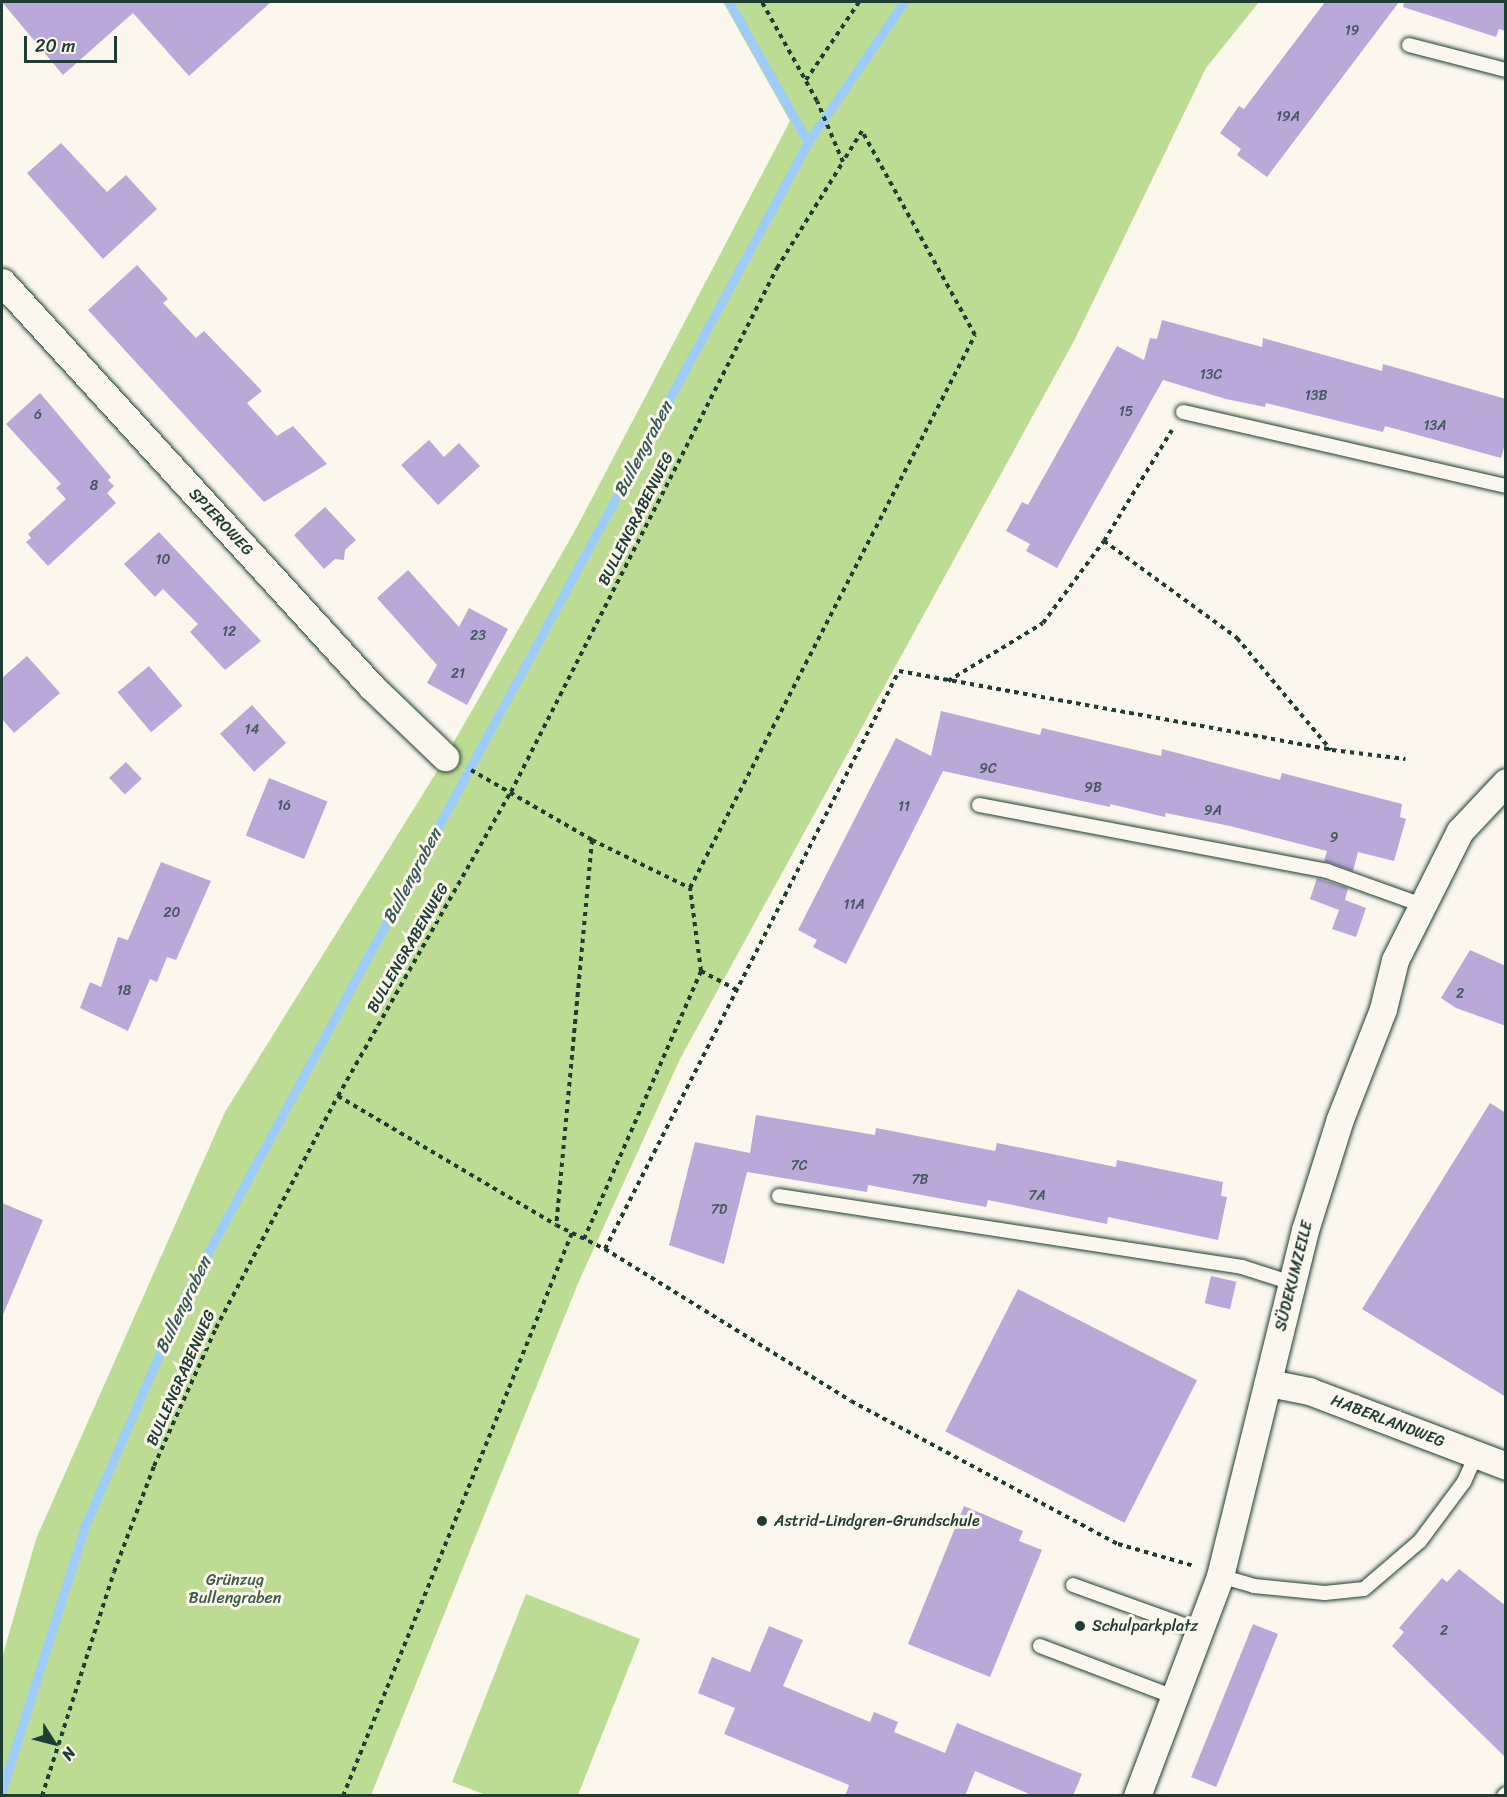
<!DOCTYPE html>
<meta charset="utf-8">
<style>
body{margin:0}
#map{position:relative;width:1507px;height:1797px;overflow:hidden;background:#fbf7ec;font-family:Sriracha,sans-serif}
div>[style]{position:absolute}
.green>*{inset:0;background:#bcdc94}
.stream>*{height:9px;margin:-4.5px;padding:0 4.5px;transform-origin:4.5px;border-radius:4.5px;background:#9dccf9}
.building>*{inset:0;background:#b9a8d8;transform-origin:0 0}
.path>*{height:4px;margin-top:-2px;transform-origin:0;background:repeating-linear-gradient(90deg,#1f3d34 0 4.5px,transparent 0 9px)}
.roads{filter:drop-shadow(0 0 2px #1f3d34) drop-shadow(0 0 2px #1f3d34)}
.service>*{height:14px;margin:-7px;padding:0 7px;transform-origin:7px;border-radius:7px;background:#fbf7ec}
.minor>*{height:27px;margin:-13.5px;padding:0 13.5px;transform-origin:13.5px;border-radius:13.5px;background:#fbf7ec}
.dots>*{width:16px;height:16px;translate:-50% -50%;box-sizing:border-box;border:3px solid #fbf7ec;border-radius:50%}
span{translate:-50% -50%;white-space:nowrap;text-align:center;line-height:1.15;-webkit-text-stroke:6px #fbf7ec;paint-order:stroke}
.number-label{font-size:14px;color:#46585d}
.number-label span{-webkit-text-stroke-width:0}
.street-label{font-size:16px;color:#1f3d34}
.poi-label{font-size:16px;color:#1f3d34}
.left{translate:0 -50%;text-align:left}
.park-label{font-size:16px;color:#3e5d47}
.water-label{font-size:18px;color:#385a5b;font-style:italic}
.frame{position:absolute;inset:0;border:3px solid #1f3d34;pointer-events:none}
.north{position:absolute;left:24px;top:1713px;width:60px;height:60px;-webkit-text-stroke:4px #fbf7ec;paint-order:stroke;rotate:126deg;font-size:16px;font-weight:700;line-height:24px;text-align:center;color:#1f3d34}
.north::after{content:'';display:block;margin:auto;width:21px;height:27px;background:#1f3d34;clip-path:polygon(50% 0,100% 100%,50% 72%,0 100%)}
.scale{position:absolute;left:24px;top:36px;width:93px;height:27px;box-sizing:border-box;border:3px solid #1f3d34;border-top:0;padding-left:8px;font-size:18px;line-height:21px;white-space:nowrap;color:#1f3d34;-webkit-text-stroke:4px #fbf7ec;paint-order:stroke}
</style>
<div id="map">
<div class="green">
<i style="clip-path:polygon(723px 2px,1259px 2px,1206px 68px,1075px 339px,680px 1059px,579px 1281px,371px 1795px,2px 1795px,2px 1658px,36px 1539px,225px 1112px,436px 773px,577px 527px,790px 121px)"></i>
<i style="clip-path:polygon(526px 1594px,640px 1639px,578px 1795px,486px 1795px,452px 1782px)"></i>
</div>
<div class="stream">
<i style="left:729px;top:2px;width:161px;rotate:60.6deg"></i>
<i style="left:2px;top:1790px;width:275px;rotate:-72.6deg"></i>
<i style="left:84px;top:1528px;width:249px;rotate:-66.6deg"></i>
<i style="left:183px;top:1299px;width:1315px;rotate:-61.62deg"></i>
<i style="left:808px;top:142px;width:170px;rotate:-55.6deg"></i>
</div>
<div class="building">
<i style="clip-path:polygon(2px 2px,271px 2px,189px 76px,133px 13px,63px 75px)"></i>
<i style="clip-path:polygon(1325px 2px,1399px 2px,1267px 177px,1237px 155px,1241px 149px,1220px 133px,1239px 106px,1244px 109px)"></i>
<i style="clip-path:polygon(1404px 2px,1506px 2px,1506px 31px,1499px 29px,1496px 37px,1403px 7px)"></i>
<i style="clip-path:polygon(61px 143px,107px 192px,126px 175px,157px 209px,103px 259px,27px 173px)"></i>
<i style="clip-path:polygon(137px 265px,168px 299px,163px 303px,196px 338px,204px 331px,262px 391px,247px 403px,277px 436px,293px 426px,327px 464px,264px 502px,88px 310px)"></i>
<i style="clip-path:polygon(1162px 320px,1262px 347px,1263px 338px,1382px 371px,1383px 364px,1506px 399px,1506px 441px,1501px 458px,1385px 426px,1383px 432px,1266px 403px,1265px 407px,1226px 399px,1163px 380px,1057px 568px,1026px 551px,1030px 544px,1006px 531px,1022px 502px,1028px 505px,1117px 346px,1144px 360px,1150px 338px,1157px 339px)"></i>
<i style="clip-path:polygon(40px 393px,111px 477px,108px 480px,114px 486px,107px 493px,116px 503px,48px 566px,26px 542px,31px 538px,28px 534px,66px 499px,56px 488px,61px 484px,6px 424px)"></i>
<i style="clip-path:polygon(429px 440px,444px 457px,459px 443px,480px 466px,438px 505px,401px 465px)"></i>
<i style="clip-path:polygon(325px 507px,356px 540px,345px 550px,344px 560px,335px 559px,324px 569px,294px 535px)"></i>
<i style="clip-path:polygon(159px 532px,261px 641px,225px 670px,190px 632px,198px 624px,163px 589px,155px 597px,124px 564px)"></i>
<i style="clip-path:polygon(408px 570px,459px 627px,469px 608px,508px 629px,467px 705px,427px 683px,437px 665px,377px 598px)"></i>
<i style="clip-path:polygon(27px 656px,60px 693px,14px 733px,2px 719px,2px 678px)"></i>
<i style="left:149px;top:666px;width:52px;height:41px;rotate:50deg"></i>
<i style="left:252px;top:705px;width:51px;height:43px;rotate:48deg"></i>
<i style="clip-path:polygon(941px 711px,1040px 735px,1042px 728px,1161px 756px,1162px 749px,1280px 780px,1282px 773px,1402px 804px,1400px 817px,1406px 819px,1394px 861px,1358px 852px,1353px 871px,1324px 861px,1327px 851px,1230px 826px,1166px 813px,1165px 817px,1110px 804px,1110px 807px,943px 771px,846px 964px,813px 947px,817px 940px,798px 930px,896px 738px,931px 756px)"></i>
<i style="left:126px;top:762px;width:23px;height:23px;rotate:47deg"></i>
<i style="left:269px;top:778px;width:63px;height:62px;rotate:22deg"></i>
<i style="clip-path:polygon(161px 862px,211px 881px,176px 960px,167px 957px,157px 982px,150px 979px,128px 1031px,80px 1008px,90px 982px,101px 987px,118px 937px,128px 940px)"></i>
<i style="clip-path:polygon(1317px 878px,1348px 888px,1345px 900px,1366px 908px,1356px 937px,1332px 929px,1339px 910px,1310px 899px)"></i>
<i style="clip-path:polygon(1470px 950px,1506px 966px,1506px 1026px,1456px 1008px,1441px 998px)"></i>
<i style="clip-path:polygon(1490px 1103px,1506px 1113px,1506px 1397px,1362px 1309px)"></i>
<i style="clip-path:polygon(756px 1115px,875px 1135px,876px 1128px,995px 1151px,997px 1143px,1116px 1167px,1117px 1160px,1223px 1182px,1221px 1196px,1227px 1197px,1218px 1240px,1108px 1217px,1107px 1224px,988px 1200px,986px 1207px,868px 1185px,867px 1192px,747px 1172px,724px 1264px,669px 1245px,695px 1142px,750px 1153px)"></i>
<i style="clip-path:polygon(2px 1203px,43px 1220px,2px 1317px)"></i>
<i style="left:1211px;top:1276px;width:26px;height:28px;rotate:13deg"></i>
<i style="left:1018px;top:1289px;width:201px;height:160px;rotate:27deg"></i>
<i style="clip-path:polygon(964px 1506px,1023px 1531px,1019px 1541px,1042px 1550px,990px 1677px,908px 1644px)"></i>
<i style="clip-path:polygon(1459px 1569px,1506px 1606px,1506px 1758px,1392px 1646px,1404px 1632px,1399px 1628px,1442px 1578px,1447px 1582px)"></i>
<i style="left:1253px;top:1624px;width:27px;height:165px;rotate:22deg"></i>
<i style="clip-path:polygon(769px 1626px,803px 1640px,783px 1686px,870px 1722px,874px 1712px,898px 1722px,894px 1732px,945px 1753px,957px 1723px,1082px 1774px,1073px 1796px,1034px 1796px,975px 1771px,965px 1796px,845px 1796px,849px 1785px,724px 1734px,735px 1708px,698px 1693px,712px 1657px,750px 1672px)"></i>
</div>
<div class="path">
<i style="left:806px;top:80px;width:94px;rotate:-55.8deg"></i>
<i style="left:1104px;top:541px;width:165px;rotate:36.1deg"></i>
<i style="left:1237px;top:638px;width:146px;rotate:50deg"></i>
<i style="left:948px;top:681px;width:111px;rotate:-31.4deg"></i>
<i style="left:1043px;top:623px;width:102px;rotate:-53.4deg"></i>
<i style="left:1104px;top:541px;width:130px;rotate:-58.5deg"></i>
<i style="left:471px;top:770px;width:140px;rotate:30deg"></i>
<i style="left:592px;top:840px;width:387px;rotate:95.3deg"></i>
<i style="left:556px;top:1225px;width:55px;rotate:26.1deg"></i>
<i style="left:605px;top:1249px;width:289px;rotate:31.7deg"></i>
<i style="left:851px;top:1401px;width:303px;rotate:28.2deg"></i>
<i style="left:1118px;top:1544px;width:79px;rotate:16.1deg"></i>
<i style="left:592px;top:840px;width:109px;rotate:26.1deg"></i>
<i style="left:701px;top:971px;width:41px;rotate:27.8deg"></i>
<i style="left:338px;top:1096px;width:253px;rotate:30.6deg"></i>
<i style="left:584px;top:1239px;width:292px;rotate:-66.4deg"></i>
<i style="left:701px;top:971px;width:84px;rotate:-97.5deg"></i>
<i style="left:690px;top:888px;width:622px;rotate:-62.73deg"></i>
<i style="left:975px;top:335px;width:233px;rotate:-119deg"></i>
<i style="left:862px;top:131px;width:36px;rotate:122deg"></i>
<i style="left:605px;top:1249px;width:648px;rotate:-63.04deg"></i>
<i style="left:899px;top:671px;width:440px;rotate:10.3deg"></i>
<i style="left:1332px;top:750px;width:74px;rotate:7deg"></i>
<i style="left:42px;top:1796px;width:235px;rotate:-72.2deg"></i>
<i style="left:114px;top:1572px;width:113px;rotate:-69.3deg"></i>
<i style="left:154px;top:1466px;width:151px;rotate:-65.8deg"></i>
<i style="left:216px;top:1328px;width:262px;rotate:-62.3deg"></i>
<i style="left:338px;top:1096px;width:350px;rotate:-60.4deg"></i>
<i style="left:511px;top:792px;width:588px;rotate:-63.09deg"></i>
<i style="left:777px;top:268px;width:125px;rotate:-58.1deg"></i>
<i style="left:843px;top:162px;width:66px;rotate:-113.1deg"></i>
<i style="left:817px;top:101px;width:113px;rotate:-119.1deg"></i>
<i style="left:343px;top:1796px;width:608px;rotate:-67.87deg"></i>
</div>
<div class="roads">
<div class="service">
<i style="left:1409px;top:45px;width:100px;rotate:14.5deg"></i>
<i style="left:1183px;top:412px;width:331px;rotate:12.9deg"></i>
<i style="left:979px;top:805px;width:354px;rotate:10.7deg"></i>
<i style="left:1327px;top:871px;width:101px;rotate:19.7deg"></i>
<i style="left:779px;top:1196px;width:468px;rotate:8.7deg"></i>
<i style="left:1242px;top:1267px;width:52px;rotate:17.7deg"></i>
<i style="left:1220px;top:1576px;width:35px;rotate:16deg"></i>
<i style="left:1254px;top:1586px;width:71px;rotate:5.6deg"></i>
<i style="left:1325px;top:1593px;width:39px;rotate:-6deg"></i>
<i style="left:1364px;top:1589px;width:74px;rotate:-40.6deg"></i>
<i style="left:1420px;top:1541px;width:74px;rotate:-53.3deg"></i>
<i style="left:1464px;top:1482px;width:30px;rotate:-66deg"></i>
<i style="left:1073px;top:1585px;width:136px;rotate:19.8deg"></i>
<i style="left:1040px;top:1646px;width:147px;rotate:20.8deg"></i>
<i style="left:1504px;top:1796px;width:3px;rotate:-45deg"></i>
</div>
<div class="minor">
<i style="left:2px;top:282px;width:547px;rotate:47.59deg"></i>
<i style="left:371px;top:686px;width:103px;rotate:43.8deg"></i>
<i style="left:1269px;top:1383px;width:41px;rotate:11.3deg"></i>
<i style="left:1309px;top:1391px;width:211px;rotate:20.8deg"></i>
<i style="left:1137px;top:1796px;width:235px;rotate:-69.3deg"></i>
<i style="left:1220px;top:1576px;width:356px;rotate:-76.2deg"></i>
<i style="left:1305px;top:1230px;width:116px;rotate:-72.5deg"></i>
<i style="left:1340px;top:1119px;width:118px;rotate:-68.6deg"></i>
<i style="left:1383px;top:1009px;width:50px;rotate:-76.2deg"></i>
<i style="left:1395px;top:960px;width:144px;rotate:-63.3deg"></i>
<i style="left:1460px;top:831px;width:67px;rotate:-46.8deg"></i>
</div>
</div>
<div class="dots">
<i style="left:762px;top:1521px;background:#1f3d34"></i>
<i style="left:1080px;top:1626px;background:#1f3d34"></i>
</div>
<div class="number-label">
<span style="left:1352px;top:31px">19</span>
<span style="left:1288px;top:117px">19A</span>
<span style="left:1211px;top:375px">13C</span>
<span style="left:1316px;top:396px">13B</span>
<span style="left:1126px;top:412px">15</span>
<span style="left:38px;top:415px">6</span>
<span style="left:1435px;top:426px">13A</span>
<span style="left:94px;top:486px">8</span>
<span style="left:163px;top:560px">10</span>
<span style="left:229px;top:632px">12</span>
<span style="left:478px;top:636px">23</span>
<span style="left:458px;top:674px">21</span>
<span style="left:252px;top:730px">14</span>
<span style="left:988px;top:769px">9C</span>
<span style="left:1093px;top:788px">9B</span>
<span style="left:284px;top:806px">16</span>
<span style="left:904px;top:807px">11</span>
<span style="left:1213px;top:811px">9A</span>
<span style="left:1334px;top:838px">9</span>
<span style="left:854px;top:905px">11A</span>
<span style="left:172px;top:913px">20</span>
<span style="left:124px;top:991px">18</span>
<span style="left:1460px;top:994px">2</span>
<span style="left:799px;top:1166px">7C</span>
<span style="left:920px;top:1180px">7B</span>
<span style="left:1037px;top:1196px">7A</span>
<span style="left:719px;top:1210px">7D</span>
<span style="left:1444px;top:1631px">2</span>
</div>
<div class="street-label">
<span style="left:636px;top:519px;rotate:-63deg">BULLENGRABENWEG</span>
<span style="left:221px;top:522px;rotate:47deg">SPIEROWEG</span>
<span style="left:408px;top:948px;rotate:-60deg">BULLENGRABENWEG</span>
<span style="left:1294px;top:1276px;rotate:-76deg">SÜDEKUMZEILE</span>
<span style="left:181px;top:1378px;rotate:-66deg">BULLENGRABENWEG</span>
<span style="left:1388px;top:1421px;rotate:21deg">HABERLANDWEG</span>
</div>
<div class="poi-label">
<span class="left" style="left:774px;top:1521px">Astrid-Lindgren-Grundschule</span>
<span class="left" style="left:1092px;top:1626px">Schulparkplatz</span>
</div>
<div class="park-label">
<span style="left:235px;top:1589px">Grünzug<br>Bullengraben</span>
</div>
<div class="water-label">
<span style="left:643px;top:449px;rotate:-62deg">Bullengraben</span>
<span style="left:412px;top:876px;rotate:-62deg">Bullengraben</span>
<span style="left:183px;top:1305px;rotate:-64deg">Bullengraben</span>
</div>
<div class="frame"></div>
<div class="north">N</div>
<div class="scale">20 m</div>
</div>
